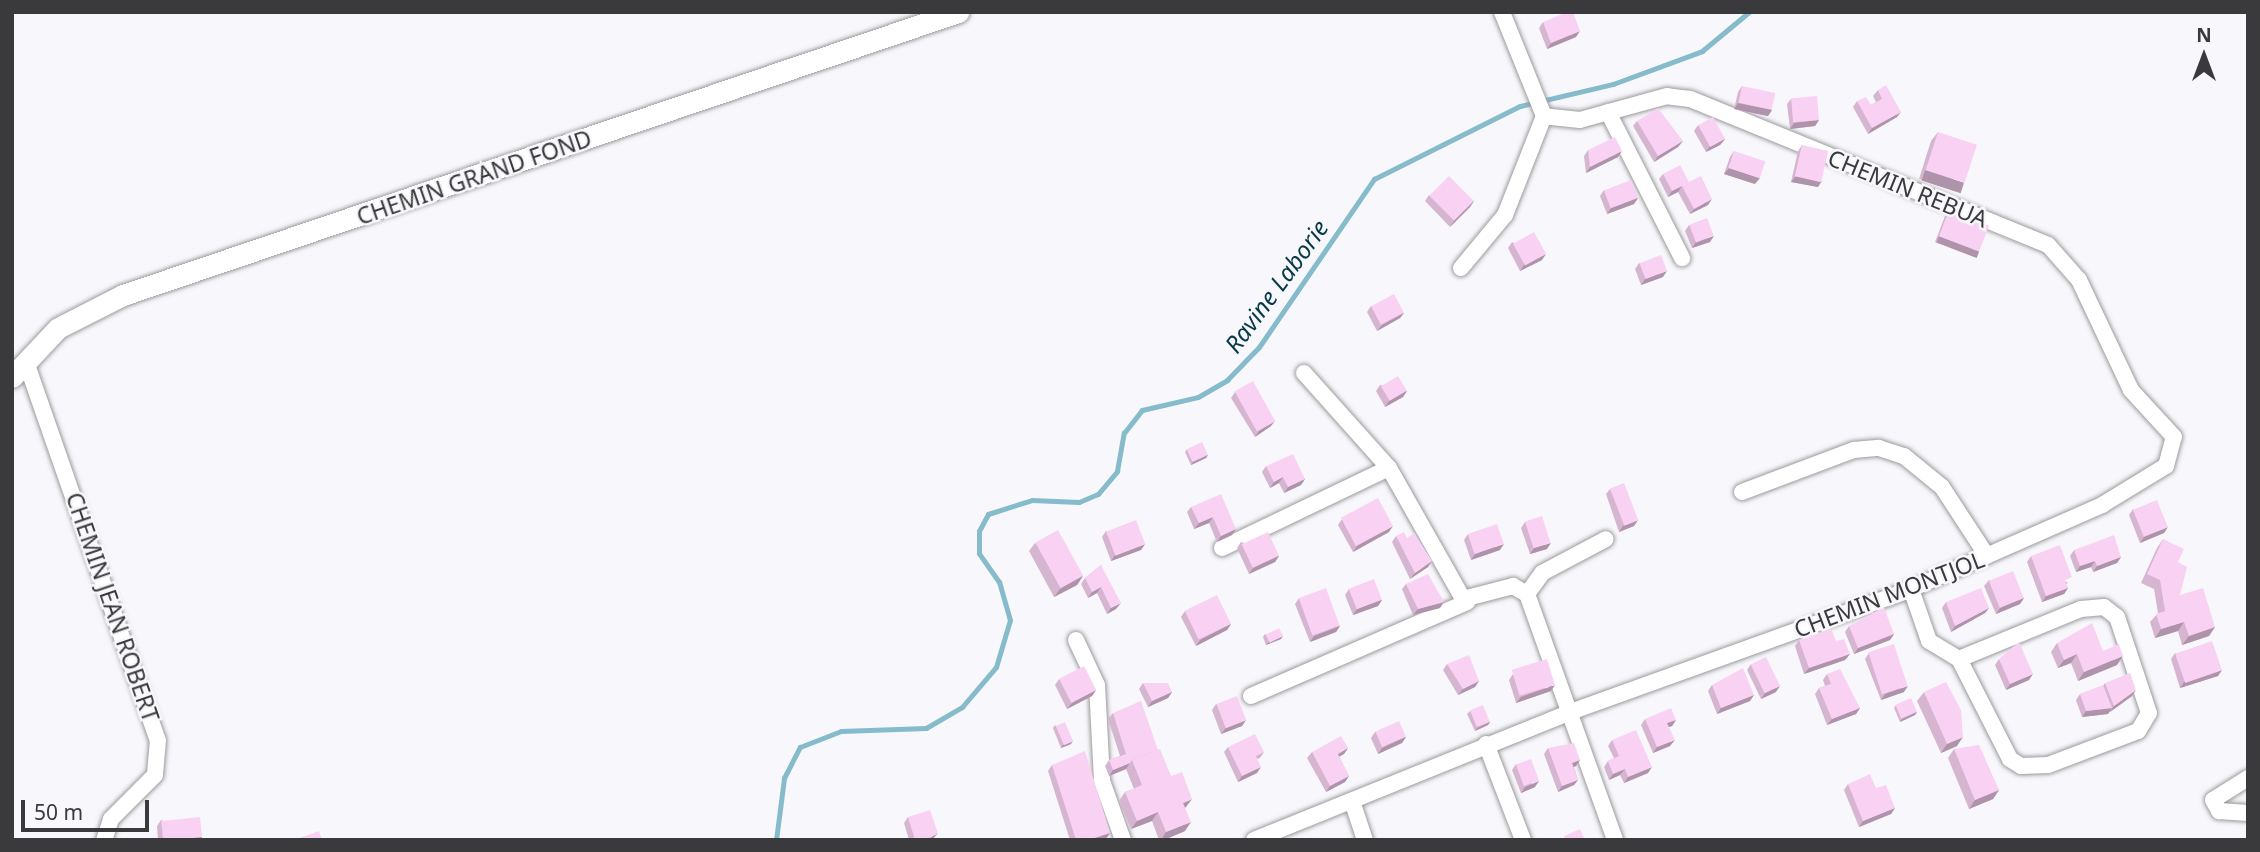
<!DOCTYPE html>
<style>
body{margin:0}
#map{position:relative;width:2260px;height:852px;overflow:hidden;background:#f8f8fc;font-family:"Noto Sans",sans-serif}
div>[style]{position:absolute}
.stream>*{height:5px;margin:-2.5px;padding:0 2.5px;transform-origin:2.5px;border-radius:2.5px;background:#85bbcb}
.roads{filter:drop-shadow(0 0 2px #9b9b9e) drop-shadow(0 0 2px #9b9b9e)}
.minor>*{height:16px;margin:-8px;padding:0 8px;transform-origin:8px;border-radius:8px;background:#fff}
.tertiary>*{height:21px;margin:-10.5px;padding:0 10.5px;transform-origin:10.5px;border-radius:10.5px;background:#fff}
.wall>*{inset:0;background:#d6b5d1}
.shaded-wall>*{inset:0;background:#ae93aa;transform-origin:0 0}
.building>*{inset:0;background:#f9d2f3;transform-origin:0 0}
span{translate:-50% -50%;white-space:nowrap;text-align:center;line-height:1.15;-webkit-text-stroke:5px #f8f8fc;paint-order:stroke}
.street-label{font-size:23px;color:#3a3a3c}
.water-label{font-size:24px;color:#063a46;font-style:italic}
.frame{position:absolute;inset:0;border:14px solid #3a3a3c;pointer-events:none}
.north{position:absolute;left:2169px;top:21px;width:70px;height:70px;-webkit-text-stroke:5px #f8f8fc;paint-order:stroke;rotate:0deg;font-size:19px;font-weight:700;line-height:28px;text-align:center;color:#3a3a3c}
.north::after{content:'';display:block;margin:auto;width:24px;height:32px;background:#3a3a3c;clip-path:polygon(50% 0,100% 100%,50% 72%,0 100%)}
.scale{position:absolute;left:21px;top:800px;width:128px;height:32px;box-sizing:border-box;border:4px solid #3a3a3c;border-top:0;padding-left:9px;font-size:21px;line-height:24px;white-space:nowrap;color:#3a3a3c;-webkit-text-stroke:5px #f8f8fc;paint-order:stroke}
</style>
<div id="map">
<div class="stream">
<i style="left:776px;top:840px;width:63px;rotate:-82.6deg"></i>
<i style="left:784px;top:778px;width:35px;rotate:-63deg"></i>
<i style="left:800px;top:747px;width:44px;rotate:-21.3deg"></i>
<i style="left:841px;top:731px;width:85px;rotate:-2deg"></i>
<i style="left:926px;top:728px;width:42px;rotate:-30.3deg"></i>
<i style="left:962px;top:707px;width:52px;rotate:-49.6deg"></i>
<i style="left:996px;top:667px;width:49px;rotate:-73.4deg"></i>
<i style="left:1010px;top:620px;width:40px;rotate:-106deg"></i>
<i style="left:999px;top:582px;width:35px;rotate:-125deg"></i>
<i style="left:979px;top:553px;width:22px;rotate:-90deg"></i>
<i style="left:979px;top:531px;width:19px;rotate:-62deg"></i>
<i style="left:988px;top:514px;width:46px;rotate:-17.7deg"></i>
<i style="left:1032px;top:500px;width:47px;rotate:2.4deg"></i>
<i style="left:1079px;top:502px;width:21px;rotate:-23deg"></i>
<i style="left:1098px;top:494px;width:30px;rotate:-50deg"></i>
<i style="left:1117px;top:471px;width:39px;rotate:-80deg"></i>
<i style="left:1124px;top:433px;width:29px;rotate:-52deg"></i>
<i style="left:1142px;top:410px;width:57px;rotate:-13.1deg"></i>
<i style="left:1198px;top:397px;width:34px;rotate:-30deg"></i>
<i style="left:1227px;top:380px;width:46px;rotate:-45.9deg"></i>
<i style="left:1259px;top:347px;width:204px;rotate:-55.6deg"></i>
<i style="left:1374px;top:179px;width:163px;rotate:-26.6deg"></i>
<i style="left:1520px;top:106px;width:96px;rotate:-13.3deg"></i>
<i style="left:1613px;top:84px;width:95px;rotate:-20.3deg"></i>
<i style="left:1702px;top:51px;width:61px;rotate:-39.7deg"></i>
</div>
<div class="roads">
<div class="minor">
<i style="left:1608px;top:112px;width:164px;rotate:63.1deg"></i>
<i style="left:1461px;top:268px;width:69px;rotate:-50.3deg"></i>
<i style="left:1505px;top:215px;width:106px;rotate:-68.5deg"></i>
<i style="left:26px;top:362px;width:400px;rotate:70.8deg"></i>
<i style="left:158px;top:740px;width:35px;rotate:95deg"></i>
<i style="left:155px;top:775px;width:62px;rotate:135deg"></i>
<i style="left:111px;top:819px;width:22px;rotate:108deg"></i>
<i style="left:1304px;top:373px;width:127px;rotate:48.2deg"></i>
<i style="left:1389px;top:468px;width:150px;rotate:60.5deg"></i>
<i style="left:1463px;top:599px;width:52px;rotate:-14.6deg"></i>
<i style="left:1513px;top:586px;width:16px;rotate:30deg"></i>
<i style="left:1527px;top:594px;width:261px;rotate:70.3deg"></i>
<i style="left:1742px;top:492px;width:120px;rotate:-20.6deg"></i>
<i style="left:1854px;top:450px;width:25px;rotate:-5deg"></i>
<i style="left:1879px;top:448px;width:26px;rotate:18deg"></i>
<i style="left:1904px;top:456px;width:49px;rotate:39.2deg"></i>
<i style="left:1942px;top:487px;width:82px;rotate:56.9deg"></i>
<i style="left:1222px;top:548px;width:185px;rotate:-25.6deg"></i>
<i style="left:1911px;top:589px;width:55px;rotate:70.9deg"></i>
<i style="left:1929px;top:641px;width:35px;rotate:31deg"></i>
<i style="left:1959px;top:659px;width:132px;rotate:-22.3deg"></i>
<i style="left:2081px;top:609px;width:23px;rotate:-5deg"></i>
<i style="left:2104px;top:607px;width:16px;rotate:38deg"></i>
<i style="left:2117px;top:617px;width:101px;rotate:71.6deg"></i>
<i style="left:2149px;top:713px;width:21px;rotate:121deg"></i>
<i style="left:2138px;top:731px;width:96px;rotate:159.3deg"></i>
<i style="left:2048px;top:765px;width:27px;rotate:178deg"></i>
<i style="left:2021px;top:766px;width:13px;rotate:-148deg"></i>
<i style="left:2010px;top:759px;width:112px;rotate:-117deg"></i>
<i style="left:1527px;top:594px;width:26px;rotate:-54deg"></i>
<i style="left:1542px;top:573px;width:72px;rotate:-28deg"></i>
<i style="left:1076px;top:640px;width:50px;rotate:65deg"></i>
<i style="left:1097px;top:685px;width:96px;rotate:87deg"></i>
<i style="left:1102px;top:781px;width:63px;rotate:70.4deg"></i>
<i style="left:1251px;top:696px;width:236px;rotate:-23.5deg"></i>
<i style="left:1486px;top:744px;width:103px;rotate:68.9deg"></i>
<i style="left:2248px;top:778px;width:41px;rotate:147.8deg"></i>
<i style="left:2213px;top:800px;width:13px;rotate:61deg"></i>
<i style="left:2219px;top:811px;width:29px;rotate:4deg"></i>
<i style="left:1352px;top:801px;width:41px;rotate:71.6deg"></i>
<i style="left:1254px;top:840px;width:344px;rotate:-22deg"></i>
<i style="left:1573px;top:711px;width:359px;rotate:-19.8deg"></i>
<i style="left:1911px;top:589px;width:209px;rotate:-23.7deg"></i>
<i style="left:2102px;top:505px;width:75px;rotate:-31.4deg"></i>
<i style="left:2166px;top:466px;width:30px;rotate:-75deg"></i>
<i style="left:2174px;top:437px;width:64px;rotate:-132.5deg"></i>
<i style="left:2131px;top:390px;width:122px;rotate:-115.3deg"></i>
<i style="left:2079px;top:280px;width:47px;rotate:-131.5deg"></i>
<i style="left:2048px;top:245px;width:387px;rotate:-157.8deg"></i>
<i style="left:1690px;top:99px;width:23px;rotate:-173deg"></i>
<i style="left:1667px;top:96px;width:90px;rotate:164.6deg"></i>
<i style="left:1580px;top:120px;width:36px;rotate:-174deg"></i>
<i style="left:1544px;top:116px;width:112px;rotate:-112deg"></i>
</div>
<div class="tertiary">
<i style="left:12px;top:377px;width:67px;rotate:-46.8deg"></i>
<i style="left:58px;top:328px;width:73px;rotate:-26.9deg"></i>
<i style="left:123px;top:295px;width:882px;rotate:-18.72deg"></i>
</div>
</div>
<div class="wall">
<i style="clip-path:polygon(1543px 22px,1576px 37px,1547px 49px,1539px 28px)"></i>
<i style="clip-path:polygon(1742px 86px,1772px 110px,1768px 116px,1734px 109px,1738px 92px)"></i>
<i style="clip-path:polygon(1878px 90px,1897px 117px,1868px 134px,1853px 107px,1857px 101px,1871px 105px,1876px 102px,1873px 96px)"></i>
<i style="clip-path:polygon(1791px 99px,1819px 120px,1815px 126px,1790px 129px,1787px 104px)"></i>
<i style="clip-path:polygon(1637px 121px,1683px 141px,1678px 147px,1654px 162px,1633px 126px)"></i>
<i style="clip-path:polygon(1698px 125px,1725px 139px,1720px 145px,1706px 152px,1694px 131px)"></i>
<i style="clip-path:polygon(1938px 132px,1958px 192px,1919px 179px,1931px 141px)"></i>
<i style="clip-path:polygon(1802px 145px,1818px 187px,1791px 182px,1798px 151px)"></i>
<i style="clip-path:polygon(1588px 150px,1618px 157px,1586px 173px,1584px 156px)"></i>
<i style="clip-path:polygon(1734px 151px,1755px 184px,1724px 174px,1730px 157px)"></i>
<i style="clip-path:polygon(1663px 174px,1689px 182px,1708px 205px,1690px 214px,1678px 192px,1668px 197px,1659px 179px)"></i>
<i style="clip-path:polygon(1604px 190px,1638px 198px,1634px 204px,1607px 214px,1600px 196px)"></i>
<i style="clip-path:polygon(1429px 195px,1474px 201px,1470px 207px,1450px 227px,1425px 201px)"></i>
<i style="clip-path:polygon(1949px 210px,1979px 251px,1975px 257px,1935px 242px,1945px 216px)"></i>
<i style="clip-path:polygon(1689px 225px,1710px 242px,1692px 248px,1685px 231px)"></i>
<i style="clip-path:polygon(1512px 242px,1542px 260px,1520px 271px,1508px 248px)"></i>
<i style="clip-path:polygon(1639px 263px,1663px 277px,1641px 285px,1635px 269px)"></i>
<i style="clip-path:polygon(1371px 306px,1404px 313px,1400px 318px,1377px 331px,1367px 312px)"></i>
<i style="clip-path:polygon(1380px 385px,1407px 391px,1403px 397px,1385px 407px,1376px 391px)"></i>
<i style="clip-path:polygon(1235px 392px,1271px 426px,1255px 437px,1231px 398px)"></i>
<i style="clip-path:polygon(1187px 449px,1208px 455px,1206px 458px,1191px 465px,1185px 452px)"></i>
<i style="clip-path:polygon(1266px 466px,1305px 479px,1301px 485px,1284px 493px,1279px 483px,1270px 488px,1262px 472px)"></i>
<i style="clip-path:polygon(1610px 489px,1638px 520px,1634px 526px,1619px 532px,1606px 494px)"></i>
<i style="clip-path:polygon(1191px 507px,1236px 529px,1232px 535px,1217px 542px,1209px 523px,1194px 529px,1187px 512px)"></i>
<i style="clip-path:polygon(2133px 509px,2164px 533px,2140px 543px,2129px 515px)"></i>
<i style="clip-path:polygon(1342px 519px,1389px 532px,1353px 552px,1338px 525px)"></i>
<i style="clip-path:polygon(1525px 522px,1547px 549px,1530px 554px,1521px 528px)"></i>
<i style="clip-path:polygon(1106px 531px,1145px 544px,1141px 550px,1111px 561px,1102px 537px)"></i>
<i style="clip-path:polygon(1468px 534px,1500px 550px,1471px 560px,1464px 540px)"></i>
<i style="clip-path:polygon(1396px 536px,1432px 561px,1428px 567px,1410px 579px,1392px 542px)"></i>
<i style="clip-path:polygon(2163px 539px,2178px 562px,2180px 595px,2215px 627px,2209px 636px,2182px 645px,2178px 631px,2155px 638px,2150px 622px,2158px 613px,2154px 589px,2141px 583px,2157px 548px)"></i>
<i style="clip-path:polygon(1241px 542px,1279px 556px,1275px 562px,1249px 574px,1237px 548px)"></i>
<i style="clip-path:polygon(1035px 543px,1083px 576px,1077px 585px,1054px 597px,1029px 551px)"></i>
<i style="clip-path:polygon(2074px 550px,2121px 557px,2117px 563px,2093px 572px,2091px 567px,2076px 572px,2070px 556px)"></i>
<i style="clip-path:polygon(2031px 556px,2068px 583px,2066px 584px,2068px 588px,2064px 594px,2042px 602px,2027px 562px)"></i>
<i style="clip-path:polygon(1101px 565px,1116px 609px,1107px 614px,1097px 593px,1088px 598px,1081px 584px,1085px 578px)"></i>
<i style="clip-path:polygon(1989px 580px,2024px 598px,2020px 604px,1996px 614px,1984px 586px)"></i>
<i style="clip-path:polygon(1406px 584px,1440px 608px,1413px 615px,1402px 589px)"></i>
<i style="clip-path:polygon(1349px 589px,1382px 600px,1378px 606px,1353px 615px,1345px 595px)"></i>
<i style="clip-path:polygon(1299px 598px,1340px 626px,1336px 632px,1310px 642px,1295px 604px)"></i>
<i style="clip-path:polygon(1946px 602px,1989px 608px,1985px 613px,1951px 632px,1942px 608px)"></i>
<i style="clip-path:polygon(1185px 611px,1231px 624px,1227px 630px,1196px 646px,1181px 617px)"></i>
<i style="clip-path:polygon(1849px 626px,1894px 634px,1890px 640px,1854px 654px,1845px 632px)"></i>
<i style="clip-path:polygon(1265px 634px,1281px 639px,1266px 645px,1263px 637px)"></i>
<i style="clip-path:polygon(1799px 640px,1850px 654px,1845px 660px,1804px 674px,1795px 646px)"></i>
<i style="clip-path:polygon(2057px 643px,2103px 651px,2117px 665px,2078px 681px,2071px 663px,2058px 668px,2051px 652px)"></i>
<i style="clip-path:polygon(1869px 653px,1904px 692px,1881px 700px,1865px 659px)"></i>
<i style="clip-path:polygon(2175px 653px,2222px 670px,2218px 676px,2180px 688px,2171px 659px)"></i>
<i style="clip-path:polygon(1999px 659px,2029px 680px,2006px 690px,1995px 665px)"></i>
<i style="clip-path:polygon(1447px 664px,1479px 681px,1475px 687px,1458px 695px,1443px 670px)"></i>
<i style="clip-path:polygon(1751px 664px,1776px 692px,1761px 699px,1747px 670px)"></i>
<i style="clip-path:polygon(1513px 674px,1551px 691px,1516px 703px,1509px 680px)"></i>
<i style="clip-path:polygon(1827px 674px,1860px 708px,1856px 714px,1827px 725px,1815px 694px,1819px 688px,1825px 686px,1823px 680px)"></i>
<i style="clip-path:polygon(1059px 679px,1096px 690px,1092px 696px,1067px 709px,1055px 685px)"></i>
<i style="clip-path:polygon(1143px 683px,1172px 692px,1168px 698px,1148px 707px,1139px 689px)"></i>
<i style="clip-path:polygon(2105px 683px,2132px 696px,2110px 712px,2110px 711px,2108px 714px,2082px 717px,2076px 700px,2080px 694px,2103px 686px)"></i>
<i style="clip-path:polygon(1712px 685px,1754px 695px,1750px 701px,1717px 714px,1708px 691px)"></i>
<i style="clip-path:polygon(1924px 692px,1957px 746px,1941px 753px,1917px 701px)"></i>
<i style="clip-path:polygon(1216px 704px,1246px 720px,1242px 726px,1221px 734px,1212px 710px)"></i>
<i style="clip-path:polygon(1896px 705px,1917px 712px,1915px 715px,1900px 722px,1894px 708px)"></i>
<i style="clip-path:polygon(1470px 711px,1490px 722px,1488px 725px,1475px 731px,1467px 714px)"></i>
<i style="clip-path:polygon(1113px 713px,1158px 750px,1186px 807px,1185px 808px,1185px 831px,1164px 840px,1159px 840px,1152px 821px,1131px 829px,1119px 801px,1125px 792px,1134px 789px,1126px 769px,1109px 776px,1105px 766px,1109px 760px,1120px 756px,1108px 719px)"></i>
<i style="clip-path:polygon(1645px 719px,1676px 720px,1672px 726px,1669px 727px,1670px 746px,1653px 753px,1641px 725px)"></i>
<i style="clip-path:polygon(1055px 725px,1071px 744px,1061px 748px,1053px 728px)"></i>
<i style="clip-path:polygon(1375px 732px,1406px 737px,1402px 743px,1378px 754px,1371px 738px)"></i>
<i style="clip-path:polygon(1612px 740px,1648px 773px,1624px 783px,1620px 775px,1609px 780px,1604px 767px,1608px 761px,1614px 758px,1608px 746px)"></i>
<i style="clip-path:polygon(1228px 747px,1264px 752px,1260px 758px,1257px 759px,1257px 773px,1238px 782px,1224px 752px)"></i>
<i style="clip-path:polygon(1348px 748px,1344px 754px,1339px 757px,1349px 776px,1345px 782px,1326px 792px,1307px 758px,1312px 752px)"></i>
<i style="clip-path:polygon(1548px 748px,1580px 760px,1576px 766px,1574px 767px,1578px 780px,1574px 785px,1558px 792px,1544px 754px)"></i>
<i style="clip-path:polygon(1954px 749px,1999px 790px,1993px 799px,1969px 809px,1948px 758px)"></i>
<i style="clip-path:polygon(1516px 764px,1535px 787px,1521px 793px,1512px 770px)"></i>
<i style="clip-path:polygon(1052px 765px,1110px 833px,1106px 839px,1103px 840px,1070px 840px,1048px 771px)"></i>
<i style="clip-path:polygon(1848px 784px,1876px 788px,1895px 808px,1891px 814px,1859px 827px,1844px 790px)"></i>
<i style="clip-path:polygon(908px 817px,934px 839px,932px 840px,909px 840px,904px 823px)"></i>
<i style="clip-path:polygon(161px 820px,202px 837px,200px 840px,158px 840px,157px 826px)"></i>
</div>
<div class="shaded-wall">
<i style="clip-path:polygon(1580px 31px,1576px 37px,1547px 49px,1551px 43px)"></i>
<i style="clip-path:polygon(1738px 103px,1772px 110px,1768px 116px,1734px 109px)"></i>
<i style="clip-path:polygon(1901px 112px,1897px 117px,1868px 134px,1872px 128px)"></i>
<i style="clip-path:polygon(1819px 120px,1815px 126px,1790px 129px,1794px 123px)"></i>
<i style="clip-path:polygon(1725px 139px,1720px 145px,1706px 152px,1710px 146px)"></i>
<i style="clip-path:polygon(1683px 141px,1678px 147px,1654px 162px,1658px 156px)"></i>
<i style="clip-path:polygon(1622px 151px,1618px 157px,1586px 173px,1590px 167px)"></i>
<i style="clip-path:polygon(1729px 168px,1760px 178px,1755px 184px,1724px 174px)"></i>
<i style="left:1925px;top:170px;width:41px;height:11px;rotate:18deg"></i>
<i style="clip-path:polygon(1796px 176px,1822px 181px,1818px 187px,1791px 182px)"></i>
<i style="clip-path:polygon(1682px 186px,1678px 192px,1668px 197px,1672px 191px)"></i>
<i style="clip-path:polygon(1638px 198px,1634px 204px,1607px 214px,1611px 208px)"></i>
<i style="clip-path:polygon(1712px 199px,1708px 205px,1690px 214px,1694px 209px)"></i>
<i style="clip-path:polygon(1474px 201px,1470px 207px,1450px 227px,1454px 221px)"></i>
<i style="clip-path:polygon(1714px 236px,1710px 242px,1692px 248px,1696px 242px)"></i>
<i style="left:1939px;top:236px;width:43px;height:7px;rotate:21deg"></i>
<i style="clip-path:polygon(1546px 254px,1542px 260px,1520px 271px,1524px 265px)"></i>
<i style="clip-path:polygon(1667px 271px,1663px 277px,1641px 285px,1645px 279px)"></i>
<i style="clip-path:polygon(1404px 313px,1400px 318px,1377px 331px,1382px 325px)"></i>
<i style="clip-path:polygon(1407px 391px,1403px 397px,1385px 407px,1389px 401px)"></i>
<i style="clip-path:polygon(1275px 421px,1271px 426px,1255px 437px,1259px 431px)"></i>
<i style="clip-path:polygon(1208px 455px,1206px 458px,1191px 465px,1193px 462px)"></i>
<i style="clip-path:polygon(1283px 477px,1279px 483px,1270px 488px,1274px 482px)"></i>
<i style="clip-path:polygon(1305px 479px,1301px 485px,1284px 493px,1288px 487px)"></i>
<i style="clip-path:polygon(1213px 517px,1209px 523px,1194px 529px,1199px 523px)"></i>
<i style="clip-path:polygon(1638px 520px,1634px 526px,1619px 532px,1623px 526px)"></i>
<i style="clip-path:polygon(1393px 526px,1389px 532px,1353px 552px,1357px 546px)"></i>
<i style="clip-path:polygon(2168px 527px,2164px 533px,2140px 543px,2144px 537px)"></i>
<i style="clip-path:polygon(1236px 529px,1232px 535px,1217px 542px,1221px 536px)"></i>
<i style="clip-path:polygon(1551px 543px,1547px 549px,1530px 554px,1534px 548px)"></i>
<i style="clip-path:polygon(1145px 544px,1141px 550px,1111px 561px,1115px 555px)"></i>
<i style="clip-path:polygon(1504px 544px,1500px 550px,1471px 560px,1475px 554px)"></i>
<i style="clip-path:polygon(1279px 556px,1275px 562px,1249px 574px,1253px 568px)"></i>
<i style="clip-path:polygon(2121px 557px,2117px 563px,2093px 572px,2097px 566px)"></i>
<i style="clip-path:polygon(1432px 561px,1428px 567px,1410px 579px,1415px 573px)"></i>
<i style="clip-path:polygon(2095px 561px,2091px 567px,2076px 572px,2080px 566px)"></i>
<i style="clip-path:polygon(1083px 576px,1077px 585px,1054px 597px,1060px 589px)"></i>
<i style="clip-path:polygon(1101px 587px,1097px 593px,1088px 598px,1092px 592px)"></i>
<i style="clip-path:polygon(2068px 588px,2064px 594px,2042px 602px,2046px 596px)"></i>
<i style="clip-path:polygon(2024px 598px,2020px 604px,1996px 614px,2000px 608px)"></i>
<i style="clip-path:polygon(1382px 600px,1378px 606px,1353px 615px,1357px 609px)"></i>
<i style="clip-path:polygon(1444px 602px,1440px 608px,1413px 615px,1418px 609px)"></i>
<i style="clip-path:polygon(1121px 603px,1116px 609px,1107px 614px,1111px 608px)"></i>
<i style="clip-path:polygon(1989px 608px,1985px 613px,1951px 632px,1955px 626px)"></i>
<i style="clip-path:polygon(2184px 622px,2178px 631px,2155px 638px,2161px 629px)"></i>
<i style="clip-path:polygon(1231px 624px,1227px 630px,1196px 646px,1200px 640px)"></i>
<i style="clip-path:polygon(1340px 626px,1336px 632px,1310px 642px,1314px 636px)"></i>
<i style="clip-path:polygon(2215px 627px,2209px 636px,2182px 645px,2189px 636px)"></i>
<i style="clip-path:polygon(1894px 634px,1890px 640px,1854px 654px,1858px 648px)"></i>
<i style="clip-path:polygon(1283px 636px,1281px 639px,1266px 645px,1269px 642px)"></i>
<i style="clip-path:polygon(1850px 654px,1845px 660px,1804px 674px,1809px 668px)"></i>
<i style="clip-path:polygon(2077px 654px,2071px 663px,2058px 668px,2064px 660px)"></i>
<i style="clip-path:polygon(2123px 656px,2117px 665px,2078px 681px,2084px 672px)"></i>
<i style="clip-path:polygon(2222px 670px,2218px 676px,2180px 688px,2184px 682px)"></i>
<i style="clip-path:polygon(2033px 674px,2029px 680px,2006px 690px,2010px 684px)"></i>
<i style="clip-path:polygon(1479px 681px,1475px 687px,1458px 695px,1463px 689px)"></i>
<i style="clip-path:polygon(1555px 685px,1551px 691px,1516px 703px,1521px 697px)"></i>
<i style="clip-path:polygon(1780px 686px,1776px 692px,1761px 699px,1765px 693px)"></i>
<i style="clip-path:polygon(1908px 686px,1904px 692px,1881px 700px,1885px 694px)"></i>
<i style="clip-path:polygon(1096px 690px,1092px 696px,1067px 709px,1072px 703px)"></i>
<i style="clip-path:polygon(2136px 690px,2132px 696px,2110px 712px,2114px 706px)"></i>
<i style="clip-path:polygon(1172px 692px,1168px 698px,1148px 707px,1152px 701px)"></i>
<i style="clip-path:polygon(1754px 695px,1750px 701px,1717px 714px,1721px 708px)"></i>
<i style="clip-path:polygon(1860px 708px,1856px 714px,1827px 725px,1832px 719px)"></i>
<i style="clip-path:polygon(2112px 708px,2108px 714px,2082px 717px,2086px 711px)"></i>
<i style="clip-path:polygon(1917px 712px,1915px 715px,1900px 722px,1902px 719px)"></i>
<i style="clip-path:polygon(1246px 720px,1242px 726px,1221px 734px,1226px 728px)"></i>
<i style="clip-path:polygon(1676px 720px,1672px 726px,1663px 729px,1667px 723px)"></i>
<i style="clip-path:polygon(1490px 722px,1488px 725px,1475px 731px,1477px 728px)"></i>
<i style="clip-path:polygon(1406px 737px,1402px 743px,1378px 754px,1382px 748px)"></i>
<i style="clip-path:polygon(1963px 737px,1957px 746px,1941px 753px,1947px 744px)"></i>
<i style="clip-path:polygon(1675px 740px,1670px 746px,1653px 753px,1657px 747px)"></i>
<i style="clip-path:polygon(1073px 741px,1071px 744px,1061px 748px,1063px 745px)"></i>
<i style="clip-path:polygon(1348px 748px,1344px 754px,1333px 760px,1338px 754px)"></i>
<i style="clip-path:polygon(1580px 760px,1576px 766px,1568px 769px,1572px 763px)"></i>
<i style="clip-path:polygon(1130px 763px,1126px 769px,1109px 776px,1113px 770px)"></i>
<i style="clip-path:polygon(1261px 767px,1257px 773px,1238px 782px,1242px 776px)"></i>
<i style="clip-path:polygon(1652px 767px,1648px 773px,1624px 783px,1628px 777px)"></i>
<i style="clip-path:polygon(1625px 769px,1620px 775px,1609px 780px,1613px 774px)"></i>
<i style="clip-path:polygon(1349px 776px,1345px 782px,1326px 792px,1330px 786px)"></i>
<i style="clip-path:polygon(1578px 780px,1574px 785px,1558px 792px,1562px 786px)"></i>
<i style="clip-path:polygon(1539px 781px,1535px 787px,1521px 793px,1525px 787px)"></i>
<i style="clip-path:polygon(1999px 790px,1993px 799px,1969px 809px,1975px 800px)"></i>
<i style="clip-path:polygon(1192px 799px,1186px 807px,1176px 812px,1183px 803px)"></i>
<i style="clip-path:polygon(1895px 808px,1891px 814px,1859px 827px,1863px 821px)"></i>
<i style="clip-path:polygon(1158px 812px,1152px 821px,1131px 829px,1137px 821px)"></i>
<i style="clip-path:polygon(1191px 822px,1185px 831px,1164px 840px,1161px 840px,1166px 832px)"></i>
<i style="clip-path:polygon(938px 833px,932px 840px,926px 840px)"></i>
<i style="clip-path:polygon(1110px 833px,1106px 839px,1103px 840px,1088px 840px)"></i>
<i style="clip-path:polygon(202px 837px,200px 840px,167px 840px)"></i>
</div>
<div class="building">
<i style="clip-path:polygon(1567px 12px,1573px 12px,1580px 31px,1551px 43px,1543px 22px)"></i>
<i style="clip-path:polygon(1886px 85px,1901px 112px,1872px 128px,1857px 101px,1866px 97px,1871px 105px,1882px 99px,1878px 90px)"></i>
<i style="left:1742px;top:86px;width:34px;height:17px;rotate:12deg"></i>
<i style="left:1817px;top:96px;width:24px;height:26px;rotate:85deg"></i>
<i style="clip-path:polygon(1658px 108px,1683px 141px,1658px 156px,1637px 121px)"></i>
<i style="left:1713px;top:117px;width:25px;height:17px;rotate:61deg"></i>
<i style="left:1938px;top:132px;width:41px;height:40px;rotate:18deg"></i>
<i style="clip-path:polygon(1615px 137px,1622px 151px,1590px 167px,1588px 150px)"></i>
<i style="left:1802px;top:145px;width:27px;height:32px;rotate:13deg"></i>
<i style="left:1734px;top:151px;width:33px;height:18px;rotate:18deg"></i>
<i style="clip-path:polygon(1680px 165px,1689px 182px,1701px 176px,1712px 199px,1694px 209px,1682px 186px,1672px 191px,1663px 174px)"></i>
<i style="left:1449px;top:176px;width:35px;height:28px;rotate:45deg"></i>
<i style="left:1631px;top:180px;width:19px;height:29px;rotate:69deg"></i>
<i style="left:1949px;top:210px;width:43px;height:28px;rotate:21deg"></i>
<i style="left:1707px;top:218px;width:19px;height:19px;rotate:69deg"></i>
<i style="left:1534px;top:232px;width:25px;height:24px;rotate:61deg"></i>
<i style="left:1661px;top:255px;width:17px;height:23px;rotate:69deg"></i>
<i style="left:1394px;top:294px;width:21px;height:26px;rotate:62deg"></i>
<i style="left:1398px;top:376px;width:17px;height:20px;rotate:59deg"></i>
<i style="left:1253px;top:381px;width:46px;height:21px;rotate:61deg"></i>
<i style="left:1202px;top:442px;width:14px;height:17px;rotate:65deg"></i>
<i style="clip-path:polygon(1293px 454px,1305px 479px,1288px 487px,1283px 477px,1274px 482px,1266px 466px)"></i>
<i style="left:1624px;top:483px;width:40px;height:15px;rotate:69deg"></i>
<i style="clip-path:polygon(1221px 494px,1236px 529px,1221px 536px,1213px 517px,1199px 523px,1191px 507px)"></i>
<i style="left:1378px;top:498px;width:32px;height:42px;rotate:62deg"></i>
<i style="left:2157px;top:500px;width:29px;height:26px;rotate:68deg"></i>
<i style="left:1542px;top:516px;width:28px;height:18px;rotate:72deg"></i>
<i style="left:1136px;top:520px;width:26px;height:32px;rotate:69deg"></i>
<i style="left:1497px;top:524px;width:21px;height:31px;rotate:71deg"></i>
<i style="left:1058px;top:530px;width:52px;height:26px;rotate:61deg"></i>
<i style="left:1268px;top:532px;width:26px;height:29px;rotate:65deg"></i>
<i style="clip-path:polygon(1404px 532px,1407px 538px,1414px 533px,1432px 561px,1415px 573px,1396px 536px)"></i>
<i style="clip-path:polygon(2114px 535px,2121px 557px,2097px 566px,2095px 561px,2080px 566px,2074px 550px)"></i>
<i style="clip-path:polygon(2163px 539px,2184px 549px,2178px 562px,2187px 567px,2180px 595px,2203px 588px,2215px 627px,2189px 636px,2184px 622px,2161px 629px,2156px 614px,2165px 611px,2160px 580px,2147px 574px)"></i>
<i style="clip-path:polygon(2060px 545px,2072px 577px,2065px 580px,2068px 588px,2046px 596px,2031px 556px)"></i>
<i style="clip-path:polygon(1101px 565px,1121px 603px,1111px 608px,1101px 587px,1092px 592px,1085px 578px)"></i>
<i style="left:2013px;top:571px;width:29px;height:26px;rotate:68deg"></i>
<i style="clip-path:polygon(1428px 574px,1444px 602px,1418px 609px,1406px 584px)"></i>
<i style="left:1374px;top:579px;width:22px;height:27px;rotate:69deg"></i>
<i style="left:1326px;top:588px;width:40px;height:29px;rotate:70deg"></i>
<i style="clip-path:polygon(1981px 588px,1989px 608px,1955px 626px,1946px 602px)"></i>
<i style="left:1217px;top:595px;width:32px;height:36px;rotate:64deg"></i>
<i style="clip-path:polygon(1884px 607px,1894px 634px,1858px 648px,1849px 626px)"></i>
<i style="clip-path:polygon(2092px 623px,2103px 651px,2119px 644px,2123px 656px,2084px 672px,2077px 654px,2064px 660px,2057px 643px)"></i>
<i style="left:1279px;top:628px;width:9px;height:15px;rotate:63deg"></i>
<i style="clip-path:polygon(1831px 629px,1836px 641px,1844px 639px,1850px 654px,1809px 668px,1799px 640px)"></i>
<i style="left:2212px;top:641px;width:31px;height:39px;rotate:71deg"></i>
<i style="clip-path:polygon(2019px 642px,2033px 674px,2010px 684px,1999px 659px)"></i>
<i style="left:1894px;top:644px;width:44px;height:27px;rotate:72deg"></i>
<i style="clip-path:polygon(1469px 655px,1479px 681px,1463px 689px,1447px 664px)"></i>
<i style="left:1766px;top:657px;width:32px;height:17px;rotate:64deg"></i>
<i style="left:1547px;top:659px;width:27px;height:37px;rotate:73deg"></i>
<i style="left:1084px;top:666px;width:27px;height:28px;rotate:63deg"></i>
<i style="clip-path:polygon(1743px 668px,1754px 695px,1721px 708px,1712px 685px)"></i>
<i style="clip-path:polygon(1840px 669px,1860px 708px,1832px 719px,1819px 688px,1831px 684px,1827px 674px)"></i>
<i style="clip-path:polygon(2130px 673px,2136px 690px,2114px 706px,2105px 683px)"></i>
<i style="clip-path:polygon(1946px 682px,1961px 710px,1963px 737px,1947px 744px,1924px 692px)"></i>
<i style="clip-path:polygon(1143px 683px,1168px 683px,1172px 692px,1152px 701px)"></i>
<i style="clip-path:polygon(2103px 685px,2112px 708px,2086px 711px,2080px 694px)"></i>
<i style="left:1237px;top:696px;width:26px;height:22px;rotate:69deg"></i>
<i style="left:1911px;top:698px;width:15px;height:17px;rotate:67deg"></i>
<i style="clip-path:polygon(1141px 701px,1158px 750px,1132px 760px,1130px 763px,1113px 770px,1109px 760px,1126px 754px,1113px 713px)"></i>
<i style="left:1483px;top:705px;width:18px;height:14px;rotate:68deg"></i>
<i style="clip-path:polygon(1671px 708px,1676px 720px,1667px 723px,1675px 740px,1657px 747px,1645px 719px)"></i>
<i style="left:1399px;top:721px;width:17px;height:26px;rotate:66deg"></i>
<i style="left:1065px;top:722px;width:21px;height:10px;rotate:67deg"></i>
<i style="clip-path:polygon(1636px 730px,1652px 767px,1628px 777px,1625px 769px,1613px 774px,1608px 761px,1619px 756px,1612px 740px)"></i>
<i style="clip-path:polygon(1255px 734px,1264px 752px,1256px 756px,1261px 767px,1242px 776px,1228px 747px)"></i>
<i style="clip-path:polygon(1341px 736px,1348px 748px,1338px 754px,1349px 776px,1330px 786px,1312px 752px)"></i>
<i style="clip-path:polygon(1574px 743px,1580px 760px,1572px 763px,1578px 780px,1562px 786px,1548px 748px)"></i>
<i style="clip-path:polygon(1979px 745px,1999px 790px,1975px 800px,1954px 749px)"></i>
<i style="clip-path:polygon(1160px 749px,1171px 776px,1182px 772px,1192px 799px,1183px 803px,1191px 822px,1166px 832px,1158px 812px,1137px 821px,1125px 792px,1142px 785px,1132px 760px)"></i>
<i style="clip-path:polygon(1085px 751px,1110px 833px,1088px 840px,1076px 840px,1052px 765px)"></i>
<i style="left:1531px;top:759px;width:23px;height:16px;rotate:70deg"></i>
<i style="clip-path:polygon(1870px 774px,1876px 788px,1886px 785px,1895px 808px,1863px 821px,1848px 784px)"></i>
<i style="clip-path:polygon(930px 810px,938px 833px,926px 840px,915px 840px,908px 817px)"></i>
<i style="left:200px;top:817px;width:20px;height:39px;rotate:84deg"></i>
<i style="clip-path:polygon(1580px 829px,1585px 840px,1566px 840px,1564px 836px)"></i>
<i style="clip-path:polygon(319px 831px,322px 840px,294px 840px)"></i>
</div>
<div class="street-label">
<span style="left:474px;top:177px;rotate:-19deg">CHEMIN GRAND FOND</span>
<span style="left:1908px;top:188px;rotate:22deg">CHEMIN REBUA</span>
<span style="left:1889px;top:594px;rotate:-21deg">CHEMIN MONTJOL</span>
<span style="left:113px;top:607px;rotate:71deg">CHEMIN JEAN ROBERT</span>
</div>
<div class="water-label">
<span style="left:1276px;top:286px;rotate:-54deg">Ravine Laborie</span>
</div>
<div class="frame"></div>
<div class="north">N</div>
<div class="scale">50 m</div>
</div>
